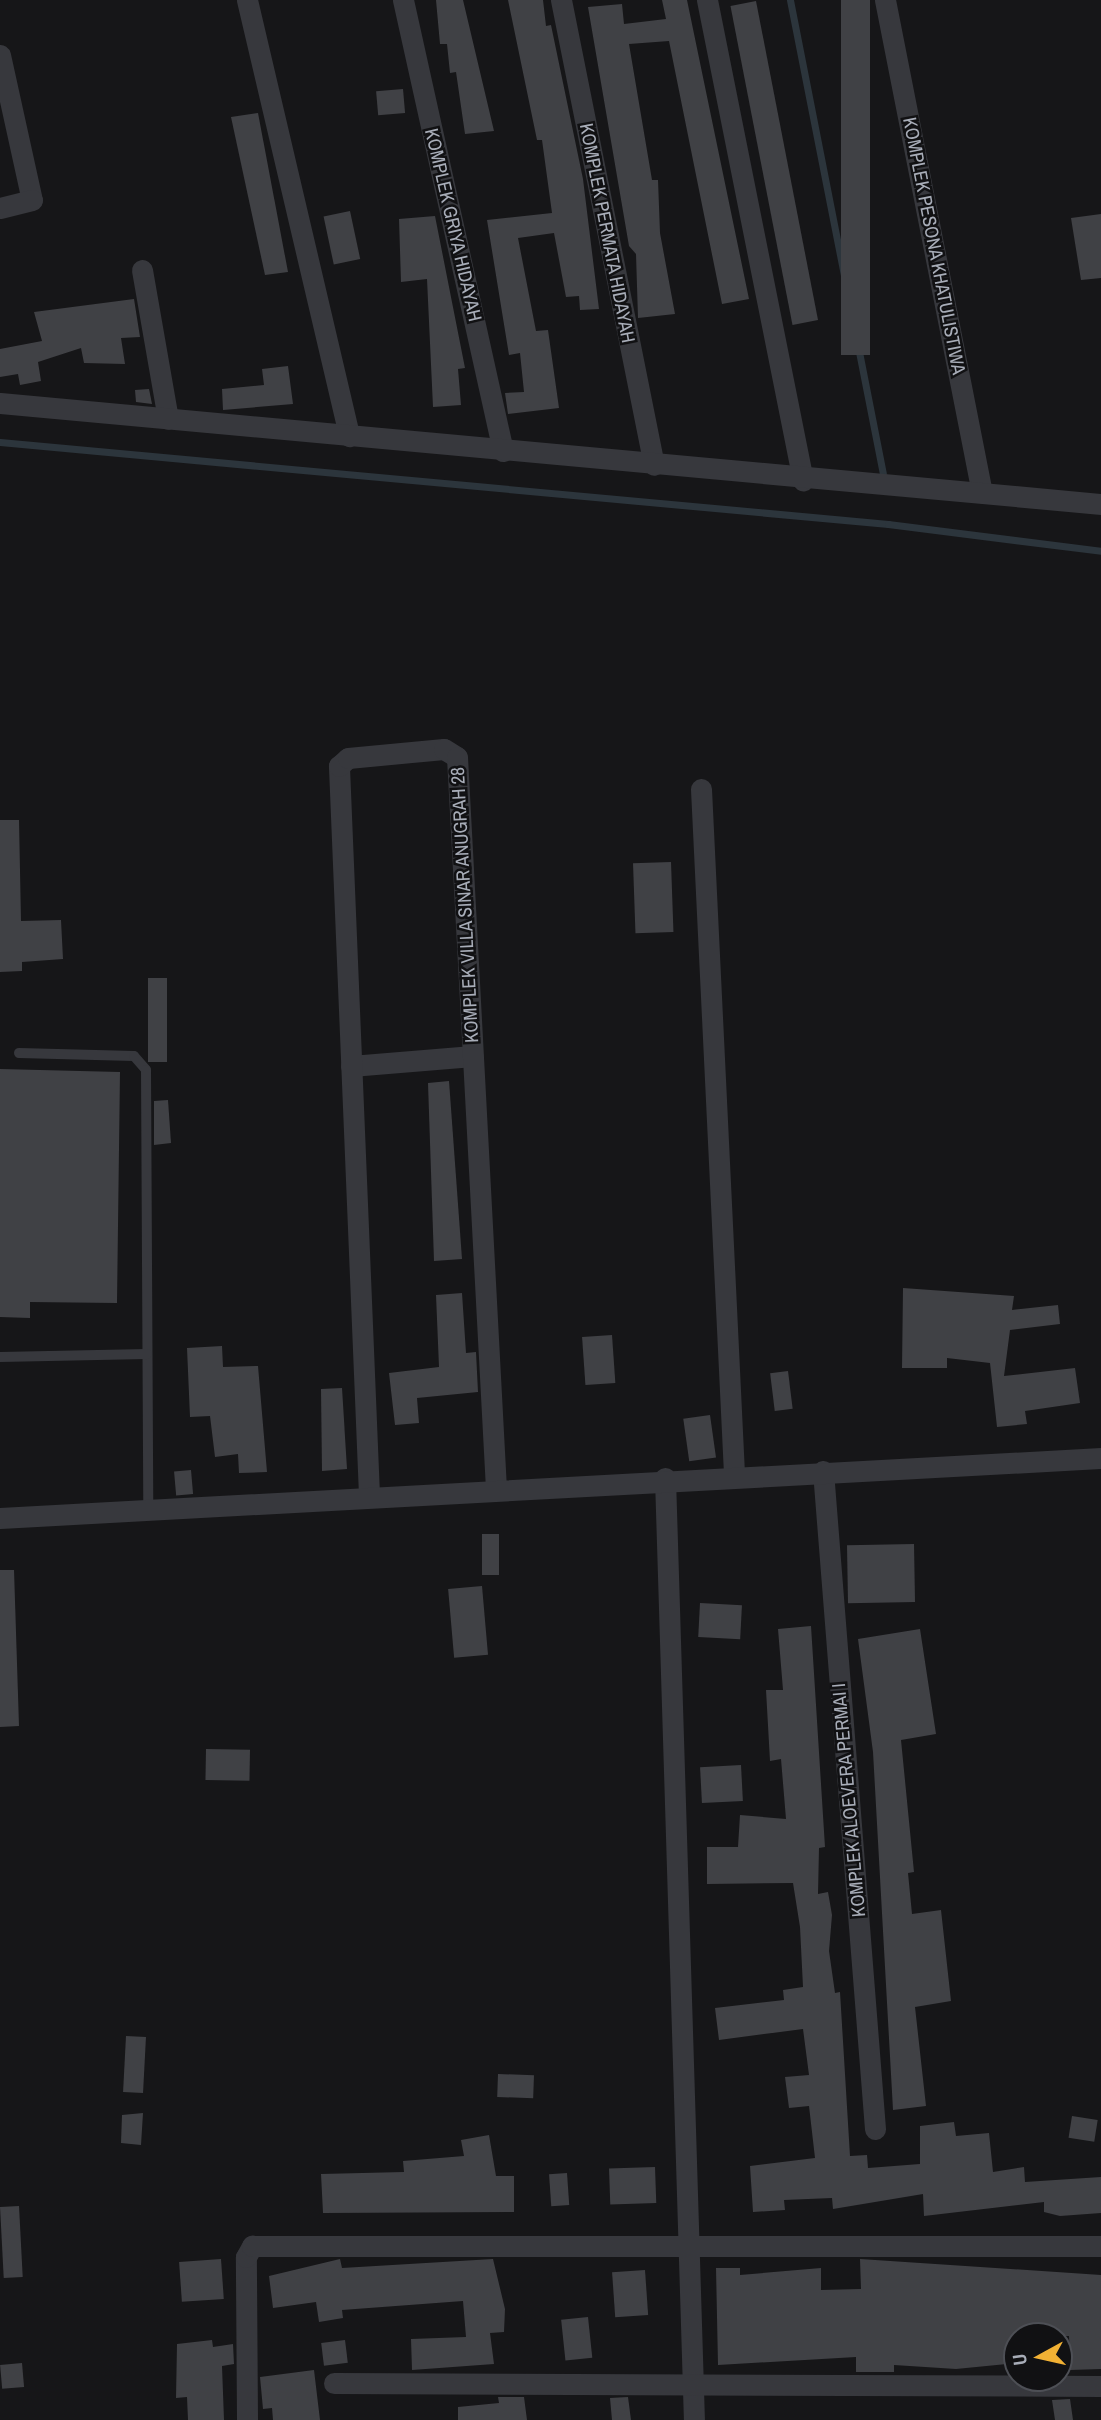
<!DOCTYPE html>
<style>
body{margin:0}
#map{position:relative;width:1101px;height:2420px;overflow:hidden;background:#161618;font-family:"Archivo Narrow",sans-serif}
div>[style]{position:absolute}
.stream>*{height:7px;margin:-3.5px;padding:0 3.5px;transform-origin:3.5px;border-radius:3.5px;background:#2c353c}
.building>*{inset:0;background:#404145;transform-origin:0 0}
.lane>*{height:10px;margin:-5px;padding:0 5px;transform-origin:5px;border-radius:5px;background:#37383d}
.street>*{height:21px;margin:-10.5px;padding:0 10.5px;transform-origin:10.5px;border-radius:10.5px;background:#37383d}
span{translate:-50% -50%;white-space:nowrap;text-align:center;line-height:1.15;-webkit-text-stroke:5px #111113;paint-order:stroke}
.street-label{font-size:19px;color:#a8adb8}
.north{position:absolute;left:1003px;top:2322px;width:70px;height:70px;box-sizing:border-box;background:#111113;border:2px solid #4d4f55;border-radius:50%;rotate:262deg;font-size:19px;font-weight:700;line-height:28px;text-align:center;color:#a8adb8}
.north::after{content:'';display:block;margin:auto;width:24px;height:32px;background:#f2b134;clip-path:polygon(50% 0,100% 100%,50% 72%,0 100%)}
</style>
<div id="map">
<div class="stream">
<i style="left:790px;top:0;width:482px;rotate:78.9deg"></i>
<i style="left:0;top:442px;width:892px;rotate:5.28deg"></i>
<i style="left:888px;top:524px;width:215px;rotate:7.2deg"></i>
</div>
<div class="building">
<i style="clip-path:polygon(436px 0,463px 0,494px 131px,465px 134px,456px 72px,450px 73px,447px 44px,440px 44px)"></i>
<i style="clip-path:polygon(508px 0,543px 0,546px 26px,551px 25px,583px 179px,599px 309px,580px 310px,579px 296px,566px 297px,554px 233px,518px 238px,536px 331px,548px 330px,559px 408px,508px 414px,505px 393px,524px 392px,520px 353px,509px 355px,487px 220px,552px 213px,542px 140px,537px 140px)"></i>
<i style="clip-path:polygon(662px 0,687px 0,749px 299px,722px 304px,669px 41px,629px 44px,652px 180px,658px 180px,660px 233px,675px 314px,638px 318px,636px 254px,629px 246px,588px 7px,622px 4px,624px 24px,666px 19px)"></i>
<i style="left:841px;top:0;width:29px;height:355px"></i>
<i style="left:756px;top:1px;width:325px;height:26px;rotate:79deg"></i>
<i style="left:403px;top:89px;width:24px;height:27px;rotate:85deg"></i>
<i style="clip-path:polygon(258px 113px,288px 272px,265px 275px,231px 117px)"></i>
<i style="left:350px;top:211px;width:49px;height:27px;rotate:78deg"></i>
<i style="clip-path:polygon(1101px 214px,1101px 278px,1081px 280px,1071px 218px)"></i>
<i style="clip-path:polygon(435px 216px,465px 368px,458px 369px,461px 405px,433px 407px,427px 279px,401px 282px,399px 219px)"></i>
<i style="clip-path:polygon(134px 299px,140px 337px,121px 338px,125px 364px,84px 363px,81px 348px,38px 362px,41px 381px,20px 385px,18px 374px,0 377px,0 349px,42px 341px,34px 312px)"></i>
<i style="clip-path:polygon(288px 366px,293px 404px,223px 410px,222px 389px,264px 385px,262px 369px)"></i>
<i style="clip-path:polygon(149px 389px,152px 404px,136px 402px,135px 390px)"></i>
<i style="clip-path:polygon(0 820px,19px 820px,21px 921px,61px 920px,63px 959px,22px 962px,22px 971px,0 972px)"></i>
<i style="left:671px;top:862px;width:70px;height:38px;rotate:88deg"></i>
<i style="left:148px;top:978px;width:19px;height:84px"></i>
<i style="clip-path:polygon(0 1069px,120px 1072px,117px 1303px,30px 1302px,30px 1318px,0 1317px)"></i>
<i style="clip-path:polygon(449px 1081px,462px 1259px,434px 1261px,428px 1083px)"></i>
<i style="clip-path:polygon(168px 1100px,171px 1143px,154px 1145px,154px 1101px)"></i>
<i style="clip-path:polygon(903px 1288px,1014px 1296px,1012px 1310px,1058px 1305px,1060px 1324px,1010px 1330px,1004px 1376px,1075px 1368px,1080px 1403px,1025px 1411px,1027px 1424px,997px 1427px,990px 1363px,947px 1358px,947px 1368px,902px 1368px)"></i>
<i style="clip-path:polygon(462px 1293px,466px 1353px,476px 1352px,478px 1392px,417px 1398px,419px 1423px,395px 1425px,389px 1373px,439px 1367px,436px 1295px)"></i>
<i style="left:612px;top:1335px;width:48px;height:30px;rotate:86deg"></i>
<i style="clip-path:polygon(222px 1346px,223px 1367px,258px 1366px,267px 1472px,239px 1473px,238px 1454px,215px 1457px,210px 1416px,190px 1417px,187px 1348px)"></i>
<i style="left:788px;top:1371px;width:38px;height:18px;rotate:83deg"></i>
<i style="clip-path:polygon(342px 1388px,347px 1469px,322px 1471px,321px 1389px)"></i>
<i style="left:710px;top:1415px;width:43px;height:27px;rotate:82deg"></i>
<i style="left:191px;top:1470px;width:24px;height:17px;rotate:85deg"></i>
<i style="left:482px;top:1534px;width:17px;height:41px"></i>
<i style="left:914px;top:1544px;width:58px;height:67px;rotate:89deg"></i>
<i style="clip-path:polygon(0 1570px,14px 1570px,19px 1726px,0 1727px)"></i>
<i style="left:482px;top:1586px;width:69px;height:34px;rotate:85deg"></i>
<i style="left:700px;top:1603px;width:42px;height:34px;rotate:3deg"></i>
<i style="clip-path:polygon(811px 1626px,825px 1847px,819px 1848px,818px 1894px,828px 1892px,832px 1915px,829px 1951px,835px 1993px,840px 1992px,850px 2156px,867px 2155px,868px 2168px,920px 2164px,920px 2126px,954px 2122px,956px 2136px,989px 2133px,993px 2172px,1024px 2167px,1025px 2182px,1101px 2177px,1101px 2213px,1060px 2216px,1044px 2212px,1044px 2202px,924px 2216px,923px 2194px,833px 2209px,832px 2198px,784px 2200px,785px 2210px,753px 2212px,750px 2166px,815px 2158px,809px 2106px,789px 2108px,785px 2077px,809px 2075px,803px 2029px,719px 2040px,715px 2008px,784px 2000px,783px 1990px,803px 1987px,800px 1927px,793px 1883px,707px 1884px,707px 1847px,738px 1847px,740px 1815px,786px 1819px,781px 1759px,770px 1761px,766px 1690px,783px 1690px,778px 1629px)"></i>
<i style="clip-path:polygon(920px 1629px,936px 1734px,901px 1740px,914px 1872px,908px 1873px,912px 1914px,941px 1910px,951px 2001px,915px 2007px,926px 2106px,893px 2110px,873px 1752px,858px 1639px)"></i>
<i style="left:206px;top:1749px;width:44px;height:31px;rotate:1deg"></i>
<i style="left:741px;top:1765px;width:36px;height:41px;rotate:87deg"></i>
<i style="left:126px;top:2036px;width:20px;height:56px;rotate:3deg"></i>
<i style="left:498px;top:2074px;width:36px;height:23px;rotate:2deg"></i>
<i style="clip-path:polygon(143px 2113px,141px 2145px,121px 2143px,122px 2115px)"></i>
<i style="left:1072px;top:2116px;width:26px;height:22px;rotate:9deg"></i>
<i style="clip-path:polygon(489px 2135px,496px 2176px,514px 2176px,514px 2212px,323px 2213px,321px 2174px,404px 2172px,403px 2161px,464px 2156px,461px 2140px)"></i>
<i style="left:655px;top:2167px;width:36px;height:46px;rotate:88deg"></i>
<i style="left:567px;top:2173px;width:32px;height:18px;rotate:86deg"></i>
<i style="left:19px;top:2206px;width:71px;height:19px;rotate:87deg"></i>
<i style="left:221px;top:2259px;width:40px;height:42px;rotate:86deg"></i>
<i style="clip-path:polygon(340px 2259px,342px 2268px,493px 2259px,505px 2309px,504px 2332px,490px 2333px,494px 2364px,412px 2370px,411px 2339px,466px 2337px,463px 2301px,342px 2310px,343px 2318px,319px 2322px,316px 2302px,273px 2308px,269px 2276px)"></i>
<i style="clip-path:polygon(860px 2259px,1101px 2275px,1101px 2369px,1070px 2370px,1069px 2336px,1017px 2336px,1017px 2363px,956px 2369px,894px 2365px,894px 2372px,856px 2372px,856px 2357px,718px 2365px,716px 2268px,740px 2268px,740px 2275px,821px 2268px,821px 2290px,861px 2289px)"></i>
<i style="left:645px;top:2270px;width:45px;height:33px;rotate:86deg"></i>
<i style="left:588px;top:2317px;width:41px;height:27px;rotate:84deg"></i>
<i style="clip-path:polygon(212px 2340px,213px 2347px,233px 2344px,234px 2364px,222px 2366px,224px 2420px,188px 2420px,187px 2397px,176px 2398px,177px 2344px)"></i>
<i style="left:345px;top:2340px;width:23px;height:24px;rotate:83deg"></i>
<i style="left:22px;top:2363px;width:24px;height:22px;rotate:85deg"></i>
<i style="clip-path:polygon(314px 2370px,320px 2420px,273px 2420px,272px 2408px,263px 2409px,260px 2377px)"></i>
<i style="clip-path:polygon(498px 2397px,524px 2397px,527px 2420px,458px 2420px,458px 2407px,499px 2403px)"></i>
<i style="clip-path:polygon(628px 2397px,631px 2420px,612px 2420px,610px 2398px)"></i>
<i style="clip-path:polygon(1070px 2399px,1073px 2420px,1055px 2420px,1052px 2400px)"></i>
</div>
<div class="lane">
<i style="left:19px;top:1053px;width:115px;rotate:1.5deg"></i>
<i style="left:134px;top:1056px;width:18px;rotate:49deg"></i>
<i style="left:146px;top:1070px;width:439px;rotate:89.7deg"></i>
<i style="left:0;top:1357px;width:147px;rotate:-1.2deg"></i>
</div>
<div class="street">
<i style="left:247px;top:0;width:448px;rotate:76.8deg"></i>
<i style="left:403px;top:0;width:462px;rotate:77.5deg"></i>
<i style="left:561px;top:0;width:474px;rotate:78.7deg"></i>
<i style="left:707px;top:0;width:490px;rotate:78.7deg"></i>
<i style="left:885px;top:0;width:502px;rotate:78.87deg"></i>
<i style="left:0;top:55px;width:148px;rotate:77.6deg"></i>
<i style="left:32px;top:200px;width:33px;rotate:166deg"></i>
<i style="left:142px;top:270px;width:151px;rotate:80.1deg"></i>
<i style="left:0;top:403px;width:1106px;rotate:5.24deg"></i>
<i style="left:701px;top:789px;width:686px;rotate:87.24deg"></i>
<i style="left:351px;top:1066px;width:122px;rotate:-4.7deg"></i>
<i style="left:823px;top:1471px;width:660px;rotate:85.48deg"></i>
<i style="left:665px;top:1478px;width:942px;rotate:88.24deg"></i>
<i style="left:369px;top:1495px;width:730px;rotate:-92.36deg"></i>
<i style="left:339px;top:766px;width:12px;rotate:-42deg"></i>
<i style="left:348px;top:758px;width:96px;rotate:-5.4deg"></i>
<i style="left:444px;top:749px;width:15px;rotate:32deg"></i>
<i style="left:457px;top:757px;width:732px;rotate:86.95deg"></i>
<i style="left:0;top:1518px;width:1103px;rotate:-3.12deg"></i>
<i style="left:334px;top:2383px;width:767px;rotate:0.22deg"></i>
<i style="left:247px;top:2420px;width:163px;rotate:-90.4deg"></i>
<i style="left:246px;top:2257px;width:13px;rotate:-61deg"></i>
<i style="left:252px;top:2246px;width:849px"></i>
</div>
<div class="street-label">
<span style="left:453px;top:225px;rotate:77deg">KOMPLEK GRIYA HIDAYAH</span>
<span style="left:607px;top:233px;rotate:79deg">KOMPLEK PERMATA HIDAYAH</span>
<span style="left:934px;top:246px;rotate:79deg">KOMPLEK PESONA KHATULISTIWA</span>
<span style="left:465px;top:905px;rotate:-93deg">KOMPLEK VILLA SINAR ANUGRAH 28</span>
<span style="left:849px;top:1800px;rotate:-95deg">KOMPLEK ALOEVERA PERMAI I</span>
</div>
<div class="north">U</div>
</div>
